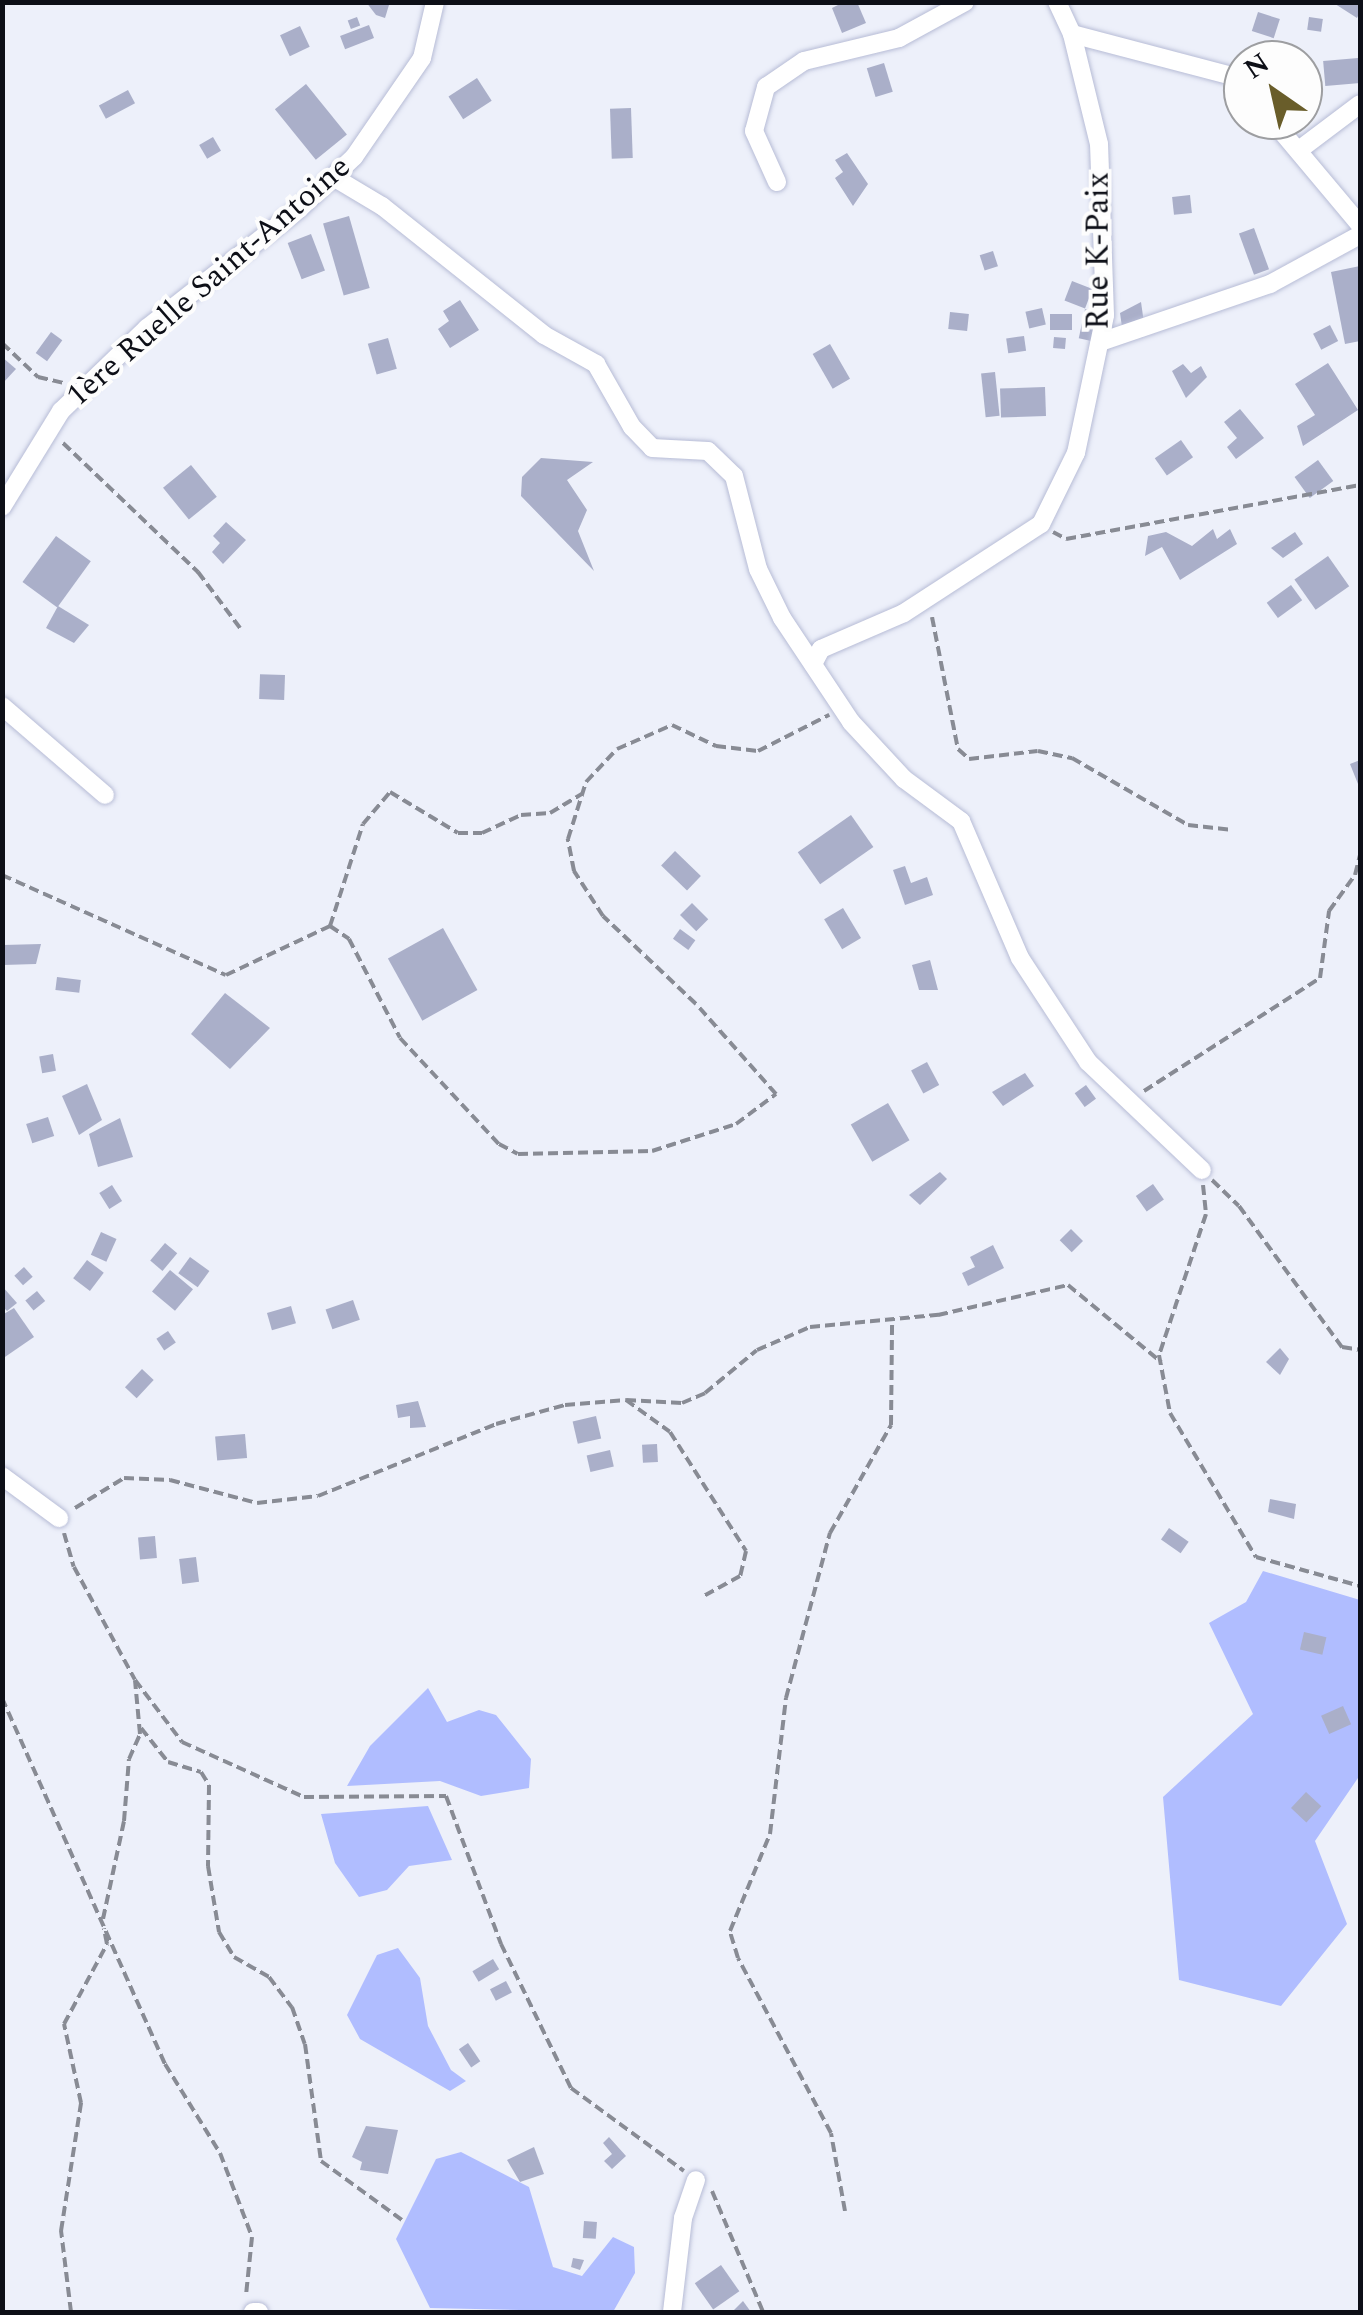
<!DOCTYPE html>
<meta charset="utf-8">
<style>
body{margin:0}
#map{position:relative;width:1363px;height:2315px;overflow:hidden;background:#edf0fa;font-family:Spectral,serif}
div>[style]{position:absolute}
.forest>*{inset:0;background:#b0bdff}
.building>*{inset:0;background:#aaafc9;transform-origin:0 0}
.path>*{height:4px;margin-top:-2px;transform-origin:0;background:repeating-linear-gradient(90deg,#888b94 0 10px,transparent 0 15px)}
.roads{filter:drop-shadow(0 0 2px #b7bcd6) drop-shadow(0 0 2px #b7bcd6)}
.minor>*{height:18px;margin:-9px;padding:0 9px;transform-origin:9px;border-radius:9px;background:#fff}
span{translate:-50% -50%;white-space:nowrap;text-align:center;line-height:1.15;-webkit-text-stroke:8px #fdfdfd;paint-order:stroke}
.street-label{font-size:32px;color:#0d0f17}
.frame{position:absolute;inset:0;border:5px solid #0d0f17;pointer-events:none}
.north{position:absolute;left:1223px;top:40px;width:100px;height:100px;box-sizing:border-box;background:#fdfdfd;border:2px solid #9d9ea1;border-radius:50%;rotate:326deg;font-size:28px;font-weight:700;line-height:40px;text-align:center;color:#0d0f17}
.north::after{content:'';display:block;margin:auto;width:35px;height:45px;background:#695d2a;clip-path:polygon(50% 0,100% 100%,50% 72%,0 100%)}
</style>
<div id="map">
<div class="forest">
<i style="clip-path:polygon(1263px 1571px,1360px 1600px,1360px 1775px,1315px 1841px,1347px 1924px,1281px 2006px,1179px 1980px,1163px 1797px,1253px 1714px,1209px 1623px,1246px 1602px)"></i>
<i style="clip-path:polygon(428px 1688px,447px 1722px,479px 1710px,496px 1715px,531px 1759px,529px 1788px,481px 1796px,440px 1781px,347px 1786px,370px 1746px)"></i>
<i style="clip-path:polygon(428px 1806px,452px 1860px,409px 1866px,387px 1890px,359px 1897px,335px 1863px,321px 1814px)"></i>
<i style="clip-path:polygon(398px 1948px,420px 1978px,428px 2026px,451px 2070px,466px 2081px,450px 2091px,360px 2039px,347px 2015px,377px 1955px)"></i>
<i style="clip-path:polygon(461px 2152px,529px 2187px,553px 2267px,582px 2276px,613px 2237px,634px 2247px,635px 2273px,613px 2312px,430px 2308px,396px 2239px,436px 2159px)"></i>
</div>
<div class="building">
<i style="clip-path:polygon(366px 2px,389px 5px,385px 18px,376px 15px)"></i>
<i style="clip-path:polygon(844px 2px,857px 2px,866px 23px,842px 33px,832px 8px)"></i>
<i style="clip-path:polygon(1332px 2px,1360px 2px,1360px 12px,1357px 18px)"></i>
<i style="left:1258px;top:12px;width:23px;height:20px;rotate:18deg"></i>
<i style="left:357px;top:17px;width:9px;height:10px;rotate:69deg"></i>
<i style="left:1309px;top:17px;width:14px;height:13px;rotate:8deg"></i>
<i style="left:369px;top:25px;width:14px;height:31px;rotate:69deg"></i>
<i style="left:300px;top:26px;width:23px;height:22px;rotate:65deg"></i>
<i style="left:1358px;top:58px;width:25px;height:35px;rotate:85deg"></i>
<i style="left:884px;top:63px;width:30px;height:18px;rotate:73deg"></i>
<i style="left:477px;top:78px;width:27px;height:34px;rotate:57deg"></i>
<i style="left:306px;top:84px;width:65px;height:40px;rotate:51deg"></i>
<i style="left:128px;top:90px;width:15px;height:33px;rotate:62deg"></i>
<i style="left:631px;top:108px;width:50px;height:21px;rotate:88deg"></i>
<i style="left:213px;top:137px;width:16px;height:16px;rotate:60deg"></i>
<i style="clip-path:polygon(847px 153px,868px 184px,853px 206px,835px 178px,843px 172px,835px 160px)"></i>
<i style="left:1190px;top:195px;width:18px;height:18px;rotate:84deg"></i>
<i style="left:349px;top:216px;width:75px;height:27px;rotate:74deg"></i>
<i style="left:1254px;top:228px;width:44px;height:16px;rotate:70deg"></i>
<i style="left:311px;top:234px;width:39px;height:25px;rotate:69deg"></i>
<i style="left:993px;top:251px;width:16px;height:14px;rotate:72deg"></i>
<i style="clip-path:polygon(1360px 266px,1360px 341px,1345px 344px,1331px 272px)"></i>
<i style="left:1072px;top:281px;width:22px;height:21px;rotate:21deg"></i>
<i style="clip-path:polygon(460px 300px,479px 330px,450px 348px,438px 329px,449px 321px,443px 311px)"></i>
<i style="clip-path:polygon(1141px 302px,1144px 323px,1122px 327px,1120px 313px)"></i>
<i style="left:1042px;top:308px;width:17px;height:17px;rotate:77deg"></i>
<i style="left:1085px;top:309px;width:14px;height:30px;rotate:12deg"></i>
<i style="left:950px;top:312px;width:19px;height:17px;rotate:6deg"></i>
<i style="left:1050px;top:314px;width:22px;height:16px"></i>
<i style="left:1330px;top:325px;width:18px;height:19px;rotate:63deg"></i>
<i style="left:51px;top:332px;width:14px;height:26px;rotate:36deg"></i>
<i style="left:1024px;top:336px;width:15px;height:18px;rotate:82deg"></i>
<i style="left:1054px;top:337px;width:12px;height:11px;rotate:5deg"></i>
<i style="left:388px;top:338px;width:32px;height:21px;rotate:74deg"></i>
<i style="left:830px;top:344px;width:40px;height:20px;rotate:60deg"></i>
<i style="clip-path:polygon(2px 357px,16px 369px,2px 384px)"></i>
<i style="clip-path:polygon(1328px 363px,1358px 410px,1303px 446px,1297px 426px,1315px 415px,1295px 384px)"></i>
<i style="clip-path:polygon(1183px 364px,1191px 373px,1201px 366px,1207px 377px,1186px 398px,1172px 371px)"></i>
<i style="left:995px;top:372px;width:44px;height:14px;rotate:84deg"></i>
<i style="left:1045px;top:387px;width:29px;height:45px;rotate:88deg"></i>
<i style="clip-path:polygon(1240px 409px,1264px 438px,1236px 459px,1227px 447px,1237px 438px,1224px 422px)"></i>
<i style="left:1181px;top:440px;width:21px;height:32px;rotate:55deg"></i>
<i style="clip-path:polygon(541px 458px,593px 462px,567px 480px,587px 510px,578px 531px,594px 571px,521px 496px,522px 477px)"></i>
<i style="left:1318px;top:460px;width:26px;height:29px;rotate:54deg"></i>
<i style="left:191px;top:465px;width:41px;height:36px;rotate:51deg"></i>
<i style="clip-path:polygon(226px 522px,246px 540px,223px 564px,212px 552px,220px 543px,213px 536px)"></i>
<i style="clip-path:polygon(1213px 529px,1217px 539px,1230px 529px,1237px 544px,1180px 580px,1162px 547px,1145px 556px,1148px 536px,1166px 532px,1192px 546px)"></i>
<i style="clip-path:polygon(1295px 532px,1303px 544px,1283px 558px,1271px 548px)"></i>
<i style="left:56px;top:536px;width:43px;height:57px;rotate:36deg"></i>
<i style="left:1328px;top:556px;width:37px;height:41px;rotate:55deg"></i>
<i style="left:1291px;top:585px;width:19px;height:30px;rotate:54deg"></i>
<i style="clip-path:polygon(58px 606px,89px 625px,74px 643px,46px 628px)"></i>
<i style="left:285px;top:675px;width:25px;height:25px;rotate:92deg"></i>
<i style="clip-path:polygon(1360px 760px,1360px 789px,1350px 764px)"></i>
<i style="left:851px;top:815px;width:39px;height:65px;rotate:55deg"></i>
<i style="left:675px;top:851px;width:36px;height:20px;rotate:44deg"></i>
<i style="clip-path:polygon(905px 866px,911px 883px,927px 877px,933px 895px,905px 905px,893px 870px)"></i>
<i style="left:692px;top:903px;width:23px;height:17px;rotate:45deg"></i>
<i style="left:843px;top:908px;width:35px;height:22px;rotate:59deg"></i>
<i style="left:443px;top:928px;width:71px;height:63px;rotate:61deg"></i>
<i style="left:680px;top:929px;width:19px;height:12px;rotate:36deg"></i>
<i style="clip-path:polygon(41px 944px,36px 964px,3px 965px,3px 945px)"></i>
<i style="clip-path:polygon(930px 960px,938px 990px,919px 990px,912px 965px)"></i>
<i style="left:57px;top:977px;width:24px;height:13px;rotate:7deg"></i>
<i style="clip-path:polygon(225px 993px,270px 1028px,230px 1069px,191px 1034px)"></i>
<i style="left:53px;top:1054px;width:17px;height:14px;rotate:80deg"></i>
<i style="left:927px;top:1062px;width:26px;height:18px;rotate:62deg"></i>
<i style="clip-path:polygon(1025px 1073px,1034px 1086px,1003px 1106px,992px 1092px)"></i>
<i style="clip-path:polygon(87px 1084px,102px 1120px,79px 1135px,62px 1096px)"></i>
<i style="left:1086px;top:1085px;width:17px;height:14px;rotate:54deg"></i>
<i style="left:888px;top:1103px;width:43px;height:43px;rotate:60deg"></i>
<i style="left:48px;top:1117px;width:20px;height:23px;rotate:72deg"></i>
<i style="clip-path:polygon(120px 1118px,133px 1157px,98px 1167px,89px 1134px)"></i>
<i style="clip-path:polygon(940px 1172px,947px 1179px,920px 1205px,909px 1195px)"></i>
<i style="left:1153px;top:1184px;width:19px;height:21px;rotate:55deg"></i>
<i style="left:112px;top:1185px;width:19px;height:15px;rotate:58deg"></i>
<i style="left:1071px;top:1229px;width:17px;height:16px;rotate:45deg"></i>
<i style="left:101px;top:1232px;width:17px;height:25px;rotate:24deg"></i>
<i style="left:165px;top:1243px;width:16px;height:23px;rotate:40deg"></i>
<i style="clip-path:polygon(993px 1245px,1004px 1268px,968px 1286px,962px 1273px,975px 1267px,970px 1257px)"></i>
<i style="left:190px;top:1257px;width:24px;height:20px;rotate:36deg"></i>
<i style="left:87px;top:1260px;width:21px;height:23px;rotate:37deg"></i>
<i style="left:24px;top:1267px;width:13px;height:13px;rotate:48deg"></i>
<i style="left:170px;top:1270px;width:30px;height:28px;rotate:40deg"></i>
<i style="clip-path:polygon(2px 1286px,17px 1303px,7px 1311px,2px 1306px)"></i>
<i style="left:37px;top:1291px;width:13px;height:15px;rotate:51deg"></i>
<i style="left:353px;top:1300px;width:21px;height:29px;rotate:71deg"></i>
<i style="left:291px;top:1306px;width:18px;height:25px;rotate:74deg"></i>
<i style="clip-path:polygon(14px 1308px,34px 1337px,2px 1359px,2px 1315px)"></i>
<i style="left:168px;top:1331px;width:14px;height:14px;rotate:56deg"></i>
<i style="clip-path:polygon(1280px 1348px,1289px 1359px,1280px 1375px,1266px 1362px)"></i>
<i style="left:142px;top:1369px;width:16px;height:25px;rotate:43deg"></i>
<i style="clip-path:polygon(418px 1401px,426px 1427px,410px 1428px,410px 1416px,398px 1418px,396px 1405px)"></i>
<i style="left:596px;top:1416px;width:23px;height:24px;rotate:77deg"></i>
<i style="left:245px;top:1434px;width:24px;height:30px;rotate:85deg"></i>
<i style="left:657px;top:1444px;width:18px;height:15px;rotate:87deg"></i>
<i style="left:610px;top:1450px;width:17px;height:24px;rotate:77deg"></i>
<i style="clip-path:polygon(1270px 1499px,1296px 1504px,1294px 1519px,1268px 1512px)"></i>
<i style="left:1169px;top:1528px;width:24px;height:14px;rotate:35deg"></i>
<i style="left:155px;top:1536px;width:22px;height:17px;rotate:85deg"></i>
<i style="left:196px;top:1557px;width:25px;height:17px;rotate:83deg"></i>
<i style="left:1304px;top:1632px;width:23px;height:18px;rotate:13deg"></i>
<i style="left:1343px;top:1706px;width:20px;height:24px;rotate:66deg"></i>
<i style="left:1306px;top:1792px;width:21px;height:22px;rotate:43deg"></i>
<i style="left:493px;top:1959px;width:12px;height:24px;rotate:59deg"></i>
<i style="left:506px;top:1981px;width:13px;height:18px;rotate:63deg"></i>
<i style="left:468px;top:2043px;width:22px;height:11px;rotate:56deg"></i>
<i style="clip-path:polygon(366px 2126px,398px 2130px,388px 2174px,360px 2170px,362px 2162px,352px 2157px)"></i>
<i style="clip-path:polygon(609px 2137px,626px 2156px,612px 2169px,604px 2161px,612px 2154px,603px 2143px)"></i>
<i style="clip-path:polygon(534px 2147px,544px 2174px,520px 2182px,507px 2160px)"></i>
<i style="left:584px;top:2221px;width:13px;height:17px;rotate:4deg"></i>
<i style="clip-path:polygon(573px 2258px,584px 2260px,580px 2270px,571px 2267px)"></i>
<i style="left:721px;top:2265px;width:32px;height:32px;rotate:55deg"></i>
<i style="clip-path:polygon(743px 2301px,751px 2312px,732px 2312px)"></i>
</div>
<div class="path">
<i style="left:2px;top:343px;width:50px;rotate:43.4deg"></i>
<i style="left:38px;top:377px;width:26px;rotate:13deg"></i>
<i style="left:63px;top:443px;width:187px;rotate:43.7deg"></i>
<i style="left:198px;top:572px;width:70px;rotate:53.1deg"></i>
<i style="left:1053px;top:532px;width:15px;rotate:28deg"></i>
<i style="left:1066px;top:539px;width:299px;rotate:-10.4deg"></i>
<i style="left:932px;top:617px;width:135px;rotate:78.9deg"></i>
<i style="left:958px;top:749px;width:15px;rotate:42deg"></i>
<i style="left:969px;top:759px;width:69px;rotate:-6.6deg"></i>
<i style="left:1038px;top:751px;width:35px;rotate:12deg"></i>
<i style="left:1072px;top:758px;width:134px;rotate:30deg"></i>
<i style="left:1188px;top:825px;width:45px;rotate:6.3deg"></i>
<i style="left:2px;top:875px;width:245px;rotate:24.1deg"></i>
<i style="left:226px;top:975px;width:115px;rotate:-25.2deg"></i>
<i style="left:330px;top:926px;width:23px;rotate:34deg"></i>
<i style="left:349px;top:939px;width:111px;rotate:62.7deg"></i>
<i style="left:400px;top:1038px;width:145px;rotate:47deg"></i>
<i style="left:499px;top:1144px;width:21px;rotate:28deg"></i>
<i style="left:518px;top:1154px;width:134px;rotate:-1.3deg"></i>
<i style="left:652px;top:1151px;width:88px;rotate:-17.8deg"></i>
<i style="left:736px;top:1124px;width:50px;rotate:-36.9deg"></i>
<i style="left:776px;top:1094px;width:120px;rotate:-131.6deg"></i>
<i style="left:696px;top:1004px;width:128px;rotate:-136.6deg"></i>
<i style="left:603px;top:916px;width:54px;rotate:-122.8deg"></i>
<i style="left:574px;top:871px;width:33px;rotate:-101deg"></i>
<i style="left:568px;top:839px;width:60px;rotate:-72.5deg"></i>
<i style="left:586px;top:782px;width:45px;rotate:-46.8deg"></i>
<i style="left:617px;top:749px;width:60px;rotate:-23.6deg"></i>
<i style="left:672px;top:725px;width:49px;rotate:25.5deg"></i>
<i style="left:716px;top:746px;width:42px;rotate:6.8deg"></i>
<i style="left:758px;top:751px;width:80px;rotate:-26.9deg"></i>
<i style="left:330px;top:926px;width:107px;rotate:-72.1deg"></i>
<i style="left:363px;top:824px;width:42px;rotate:-49.8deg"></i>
<i style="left:390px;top:792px;width:79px;rotate:31.1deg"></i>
<i style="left:458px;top:833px;width:24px"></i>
<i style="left:482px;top:833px;width:43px;rotate:-24.8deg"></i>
<i style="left:521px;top:815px;width:29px;rotate:-4deg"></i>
<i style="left:550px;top:813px;width:37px;rotate:-31deg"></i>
<i style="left:1144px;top:1091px;width:209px;rotate:-32.7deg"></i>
<i style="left:1320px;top:978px;width:68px;rotate:-82.3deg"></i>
<i style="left:1329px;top:911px;width:44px;rotate:-54.2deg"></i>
<i style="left:1355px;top:875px;width:21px;rotate:-76deg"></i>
<i style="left:1212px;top:1180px;width:37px;rotate:44deg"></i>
<i style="left:1239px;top:1206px;width:175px;rotate:53.9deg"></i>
<i style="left:1342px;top:1347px;width:18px;rotate:9deg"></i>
<i style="left:1203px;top:1185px;width:29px;rotate:84deg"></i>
<i style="left:1206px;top:1214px;width:149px;rotate:108.4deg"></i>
<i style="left:1159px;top:1355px;width:59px;rotate:79.3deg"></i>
<i style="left:1170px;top:1413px;width:168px;rotate:59.2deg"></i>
<i style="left:1256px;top:1557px;width:108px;rotate:15.6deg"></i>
<i style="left:626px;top:1400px;width:56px;rotate:3.1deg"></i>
<i style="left:682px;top:1403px;width:25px;rotate:-23deg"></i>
<i style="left:705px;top:1393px;width:67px;rotate:-39.6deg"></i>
<i style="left:757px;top:1350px;width:58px;rotate:-23.5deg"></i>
<i style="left:810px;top:1327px;width:129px;rotate:-5.4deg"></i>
<i style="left:938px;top:1315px;width:133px;rotate:-13deg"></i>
<i style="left:1068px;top:1285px;width:121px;rotate:39.6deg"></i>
<i style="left:75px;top:1508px;width:57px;rotate:-31.5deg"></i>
<i style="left:124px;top:1478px;width:46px;rotate:2.5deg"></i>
<i style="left:170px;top:1480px;width:90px;rotate:14.8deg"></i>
<i style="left:257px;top:1503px;width:61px;rotate:-6.5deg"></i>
<i style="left:318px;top:1496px;width:192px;rotate:-22deg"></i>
<i style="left:496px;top:1424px;width:72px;rotate:-15.4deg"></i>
<i style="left:565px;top:1405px;width:61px;rotate:-4.7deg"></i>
<i style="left:626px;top:1400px;width:54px;rotate:36deg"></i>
<i style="left:670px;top:1432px;width:141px;rotate:57.4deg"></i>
<i style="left:746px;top:1551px;width:26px;rotate:103deg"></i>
<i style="left:740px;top:1576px;width:43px;rotate:151.1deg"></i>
<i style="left:64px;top:1533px;width:35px;rotate:74deg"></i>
<i style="left:74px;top:1567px;width:128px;rotate:61.6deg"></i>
<i style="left:135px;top:1680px;width:78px;rotate:52.8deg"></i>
<i style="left:182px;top:1742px;width:134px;rotate:24.3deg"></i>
<i style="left:304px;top:1797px;width:142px;rotate:-0.4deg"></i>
<i style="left:446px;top:1796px;width:158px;rotate:69.6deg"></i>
<i style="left:501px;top:1944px;width:160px;rotate:64.1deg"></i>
<i style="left:571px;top:2088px;width:140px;rotate:36.3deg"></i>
<i style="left:2px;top:1698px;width:401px;rotate:66deg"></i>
<i style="left:165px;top:2064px;width:105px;rotate:58.3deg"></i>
<i style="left:220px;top:2153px;width:90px;rotate:69.1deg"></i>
<i style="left:252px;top:2237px;width:58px;rotate:95.9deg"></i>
<i style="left:141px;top:1728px;width:43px;rotate:51.5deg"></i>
<i style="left:168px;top:1762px;width:34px;rotate:17deg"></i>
<i style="left:201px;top:1772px;width:15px;rotate:58deg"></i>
<i style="left:209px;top:1785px;width:81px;rotate:90.7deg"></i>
<i style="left:208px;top:1866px;width:67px;rotate:80.5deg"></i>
<i style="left:219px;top:1932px;width:29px;rotate:59deg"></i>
<i style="left:234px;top:1957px;width:40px;rotate:29.7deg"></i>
<i style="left:269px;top:1977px;width:38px;rotate:53deg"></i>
<i style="left:292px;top:2007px;width:39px;rotate:71deg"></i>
<i style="left:305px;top:2044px;width:118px;rotate:82.2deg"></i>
<i style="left:321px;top:2161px;width:100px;rotate:36.1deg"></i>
<i style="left:103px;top:1919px;width:100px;rotate:-77.9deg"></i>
<i style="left:124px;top:1821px;width:62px;rotate:-85.4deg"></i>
<i style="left:129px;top:1759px;width:27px;rotate:-66deg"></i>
<i style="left:140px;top:1734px;width:54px;rotate:-95.3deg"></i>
<i style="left:712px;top:2191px;width:131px;rotate:67.1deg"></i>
<i style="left:845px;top:2211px;width:79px;rotate:-100.2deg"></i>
<i style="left:831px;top:2133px;width:198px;rotate:-118deg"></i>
<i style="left:738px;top:1958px;width:28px;rotate:-107deg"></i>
<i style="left:730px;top:1931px;width:105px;rotate:-67.6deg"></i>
<i style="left:770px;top:1834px;width:137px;rotate:-83.3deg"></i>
<i style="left:786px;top:1698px;width:171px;rotate:-75.1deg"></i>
<i style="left:830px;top:1533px;width:124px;rotate:-60.5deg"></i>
<i style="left:891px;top:1425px;width:103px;rotate:-89.4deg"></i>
<i style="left:71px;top:2312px;width:82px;rotate:-97deg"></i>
<i style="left:61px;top:2231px;width:130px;rotate:-81.1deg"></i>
<i style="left:81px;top:2103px;width:81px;rotate:-102.1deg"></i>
<i style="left:64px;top:2024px;width:91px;rotate:-61.7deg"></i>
<i style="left:107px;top:1944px;width:16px;rotate:-101deg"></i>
</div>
<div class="roads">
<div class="minor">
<i style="left:1072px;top:34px;width:165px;rotate:14.7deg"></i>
<i style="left:1232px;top:76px;width:16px;rotate:47deg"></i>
<i style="left:1272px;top:120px;width:137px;rotate:50deg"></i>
<i style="left:1299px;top:150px;width:76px;rotate:-37deg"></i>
<i style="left:335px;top:178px;width:55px;rotate:30.8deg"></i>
<i style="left:382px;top:206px;width:207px;rotate:38.5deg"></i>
<i style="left:544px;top:335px;width:60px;rotate:29.1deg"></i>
<i style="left:596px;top:364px;width:73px;rotate:60.3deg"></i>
<i style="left:632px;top:427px;width:29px;rotate:46deg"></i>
<i style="left:652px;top:448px;width:56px;rotate:3.1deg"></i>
<i style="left:708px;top:451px;width:36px;rotate:44deg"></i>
<i style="left:734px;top:476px;width:96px;rotate:75.5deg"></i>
<i style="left:758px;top:569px;width:55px;rotate:63.9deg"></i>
<i style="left:782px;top:618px;width:125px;rotate:56.4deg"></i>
<i style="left:851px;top:722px;width:78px;rotate:47.1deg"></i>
<i style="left:904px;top:779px;width:71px;rotate:36.4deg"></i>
<i style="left:961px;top:821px;width:149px;rotate:66.7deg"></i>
<i style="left:1020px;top:958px;width:124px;rotate:56.8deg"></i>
<i style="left:1088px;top:1062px;width:157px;rotate:43.5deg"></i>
<i style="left:777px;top:182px;width:56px;rotate:-114.3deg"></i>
<i style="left:754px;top:131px;width:46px;rotate:-74.7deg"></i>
<i style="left:766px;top:87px;width:46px;rotate:-34.4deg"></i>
<i style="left:804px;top:61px;width:98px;rotate:-13.6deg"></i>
<i style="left:899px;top:38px;width:75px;rotate:-28.6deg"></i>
<i style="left:1100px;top:342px;width:180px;rotate:-18.8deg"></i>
<i style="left:1270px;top:284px;width:102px;rotate:-28.6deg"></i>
<i style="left:2px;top:507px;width:113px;rotate:-58.4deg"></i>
<i style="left:61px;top:411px;width:120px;rotate:-44deg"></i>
<i style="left:147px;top:328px;width:193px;rotate:-38.1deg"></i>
<i style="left:299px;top:209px;width:76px;rotate:-43.4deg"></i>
<i style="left:354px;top:157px;width:120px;rotate:-55.5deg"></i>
<i style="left:422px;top:58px;width:57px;rotate:-76.9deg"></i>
<i style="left:813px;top:664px;width:17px;rotate:-62deg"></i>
<i style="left:821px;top:649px;width:90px;rotate:-23.4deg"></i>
<i style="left:904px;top:613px;width:163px;rotate:-33deg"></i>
<i style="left:1041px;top:524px;width:79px;rotate:-63.8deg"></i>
<i style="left:1076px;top:453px;width:141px;rotate:-78.1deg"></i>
<i style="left:1105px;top:315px;width:171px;rotate:-92deg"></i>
<i style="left:1099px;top:144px;width:113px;rotate:-103.8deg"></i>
<i style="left:1072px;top:34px;width:35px;rotate:-115deg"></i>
<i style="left:2px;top:706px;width:136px;rotate:40.8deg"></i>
<i style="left:2px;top:1476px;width:71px;rotate:36.4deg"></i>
<i style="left:253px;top:2312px;width:6px"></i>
<i style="left:672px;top:2312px;width:95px;rotate:-83.3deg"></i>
<i style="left:683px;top:2218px;width:40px;rotate:-71.1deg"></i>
</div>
</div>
<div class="street-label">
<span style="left:1099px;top:251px;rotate:-90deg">Rue K-Paix</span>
<span style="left:209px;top:282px;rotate:-41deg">1ère Ruelle Saint-Antoine</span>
</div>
<div class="frame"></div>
<div class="north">N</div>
</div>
